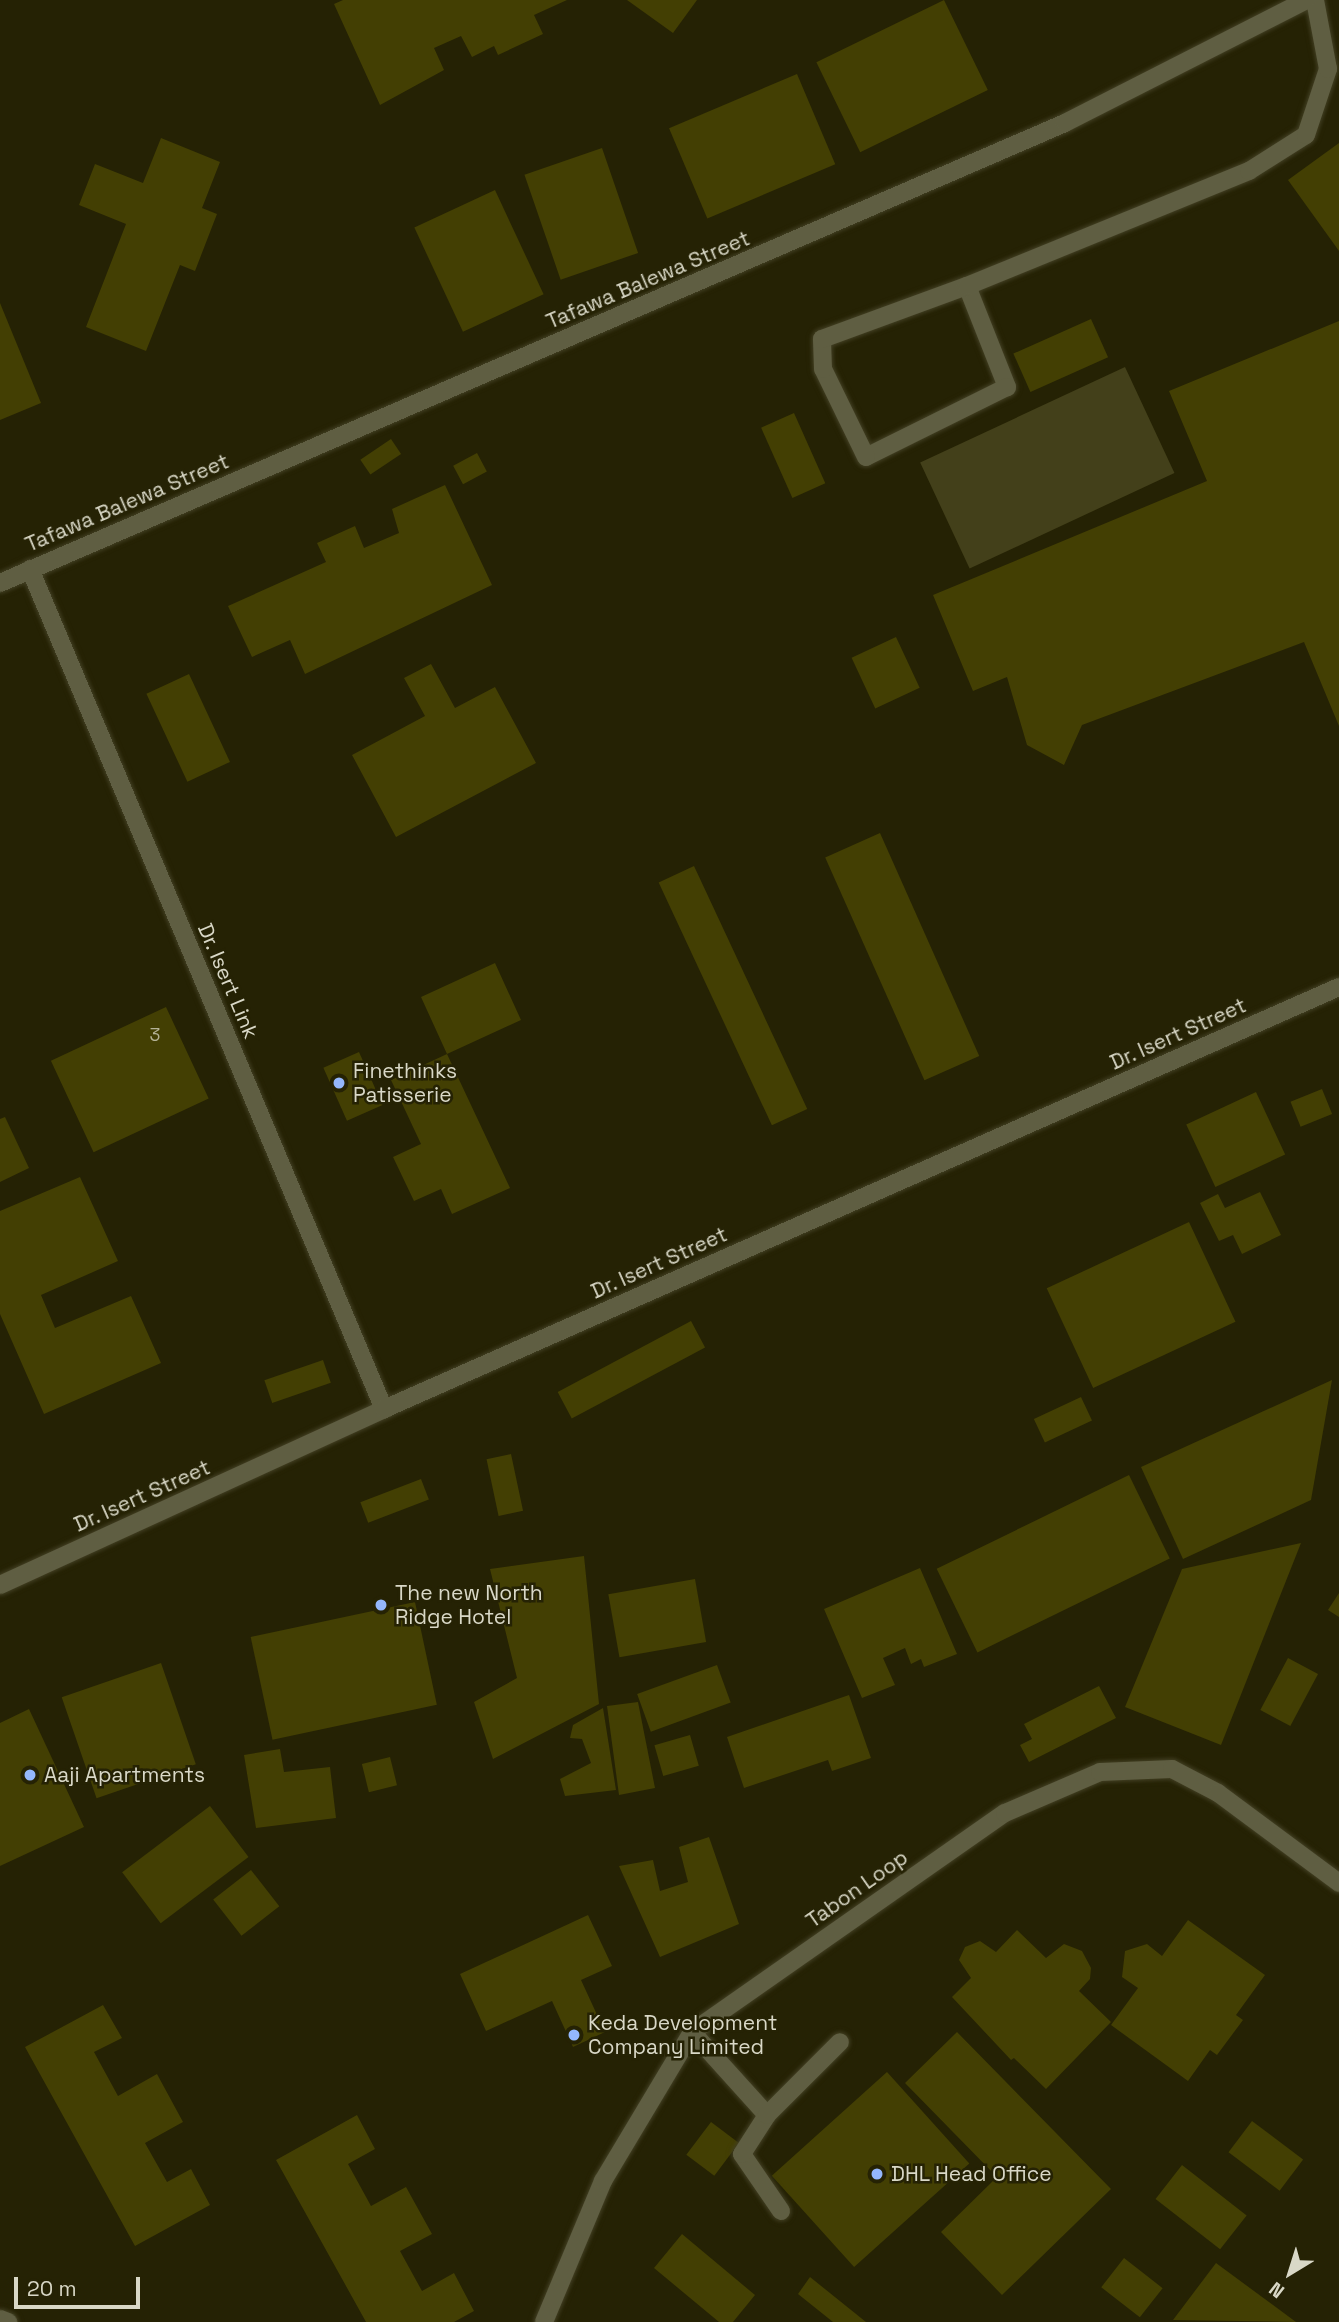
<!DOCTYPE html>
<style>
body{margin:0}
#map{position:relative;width:1339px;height:2322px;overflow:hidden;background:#252204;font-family:"Space Grotesk",sans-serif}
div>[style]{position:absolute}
.green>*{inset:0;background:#43401a;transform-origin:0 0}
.building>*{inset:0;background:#433f03;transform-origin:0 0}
.roads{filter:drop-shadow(0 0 2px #423f23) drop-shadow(0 0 2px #423f23)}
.lane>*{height:18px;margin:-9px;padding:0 9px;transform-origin:9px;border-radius:9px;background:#5f5e42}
.street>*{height:18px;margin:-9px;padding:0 9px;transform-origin:9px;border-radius:9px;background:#5f5e42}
.dots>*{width:19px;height:19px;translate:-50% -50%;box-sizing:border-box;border:4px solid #252204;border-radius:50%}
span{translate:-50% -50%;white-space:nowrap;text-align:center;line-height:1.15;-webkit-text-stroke:5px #252204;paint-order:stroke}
.number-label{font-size:18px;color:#b4b296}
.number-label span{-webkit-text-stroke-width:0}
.street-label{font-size:21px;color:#d9d8c7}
.poi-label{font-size:21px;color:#d9d8c7}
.left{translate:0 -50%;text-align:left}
.north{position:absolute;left:1255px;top:2238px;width:70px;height:70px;-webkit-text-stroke:5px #252204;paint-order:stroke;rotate:218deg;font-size:19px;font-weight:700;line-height:28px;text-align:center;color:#d9d8c7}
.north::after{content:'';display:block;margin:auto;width:24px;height:32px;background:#d9d8c7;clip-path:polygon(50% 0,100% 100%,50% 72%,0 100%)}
.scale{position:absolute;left:14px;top:2277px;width:126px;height:32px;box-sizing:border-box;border:4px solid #d9d8c7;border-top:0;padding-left:9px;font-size:21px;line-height:24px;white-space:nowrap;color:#d9d8c7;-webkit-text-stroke:5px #252204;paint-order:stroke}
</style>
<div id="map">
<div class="green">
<i style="left:1125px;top:367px;width:117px;height:226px;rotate:65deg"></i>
</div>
<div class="building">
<i style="clip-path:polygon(343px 0,567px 0,534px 15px,543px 34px,498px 55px,494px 46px,472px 57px,461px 36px,434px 48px,444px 70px,380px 105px,334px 4px)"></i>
<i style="clip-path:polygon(627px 0,697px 0,673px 33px)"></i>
<i style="left:944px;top:0;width:100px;height:142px;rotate:64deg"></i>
<i style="left:797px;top:74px;width:98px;height:139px;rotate:67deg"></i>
<i style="clip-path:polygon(161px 138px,220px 162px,202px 208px,217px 214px,195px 271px,180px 265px,146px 351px,86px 327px,126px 224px,79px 205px,95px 164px,143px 183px)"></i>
<i style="clip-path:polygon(1339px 143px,1339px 251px,1288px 180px)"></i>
<i style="left:602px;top:148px;width:111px;height:82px;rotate:71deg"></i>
<i style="left:495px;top:190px;width:115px;height:89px;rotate:65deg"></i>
<i style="clip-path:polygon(0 303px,41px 403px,0 420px)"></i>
<i style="left:1091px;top:319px;width:42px;height:85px;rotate:66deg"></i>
<i style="clip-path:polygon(1339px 321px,1339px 726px,1304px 642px,1082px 725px,1064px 765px,1027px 745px,1007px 677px,973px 691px,933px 595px,1207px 481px,1169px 391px)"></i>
<i style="left:794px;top:413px;width:77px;height:36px;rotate:66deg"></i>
<i style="left:391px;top:439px;width:18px;height:37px;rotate:56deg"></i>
<i style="left:477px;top:453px;width:21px;height:27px;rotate:62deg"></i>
<i style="clip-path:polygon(445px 485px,492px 585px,305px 674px,290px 640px,252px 657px,228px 606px,326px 562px,317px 543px,355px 526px,364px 548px,399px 533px,392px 509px)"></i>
<i style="left:896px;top:637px;width:56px;height:49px;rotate:65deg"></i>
<i style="clip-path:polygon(431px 664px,455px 708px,495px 687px,536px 763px,396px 837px,352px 755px,425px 716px,404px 678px)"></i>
<i style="left:189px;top:674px;width:97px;height:47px;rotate:65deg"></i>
<i style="left:880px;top:833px;width:244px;height:60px;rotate:66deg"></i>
<i style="left:694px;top:866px;width:268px;height:39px;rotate:65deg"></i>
<i style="clip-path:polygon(495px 963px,521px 1020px,447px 1054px,510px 1188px,452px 1214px,441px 1189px,414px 1201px,393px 1157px,421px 1144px,391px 1080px,447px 1054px,421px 997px)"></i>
<i style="left:166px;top:1007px;width:101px;height:127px;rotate:65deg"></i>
<i style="left:359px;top:1052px;width:58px;height:39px;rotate:66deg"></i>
<i style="left:1322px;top:1089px;width:27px;height:34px;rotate:68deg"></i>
<i style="left:1256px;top:1092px;width:69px;height:77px;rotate:65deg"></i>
<i style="clip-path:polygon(5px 1117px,29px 1168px,0 1182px,0 1119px)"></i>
<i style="clip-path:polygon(80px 1177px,118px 1261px,41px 1295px,55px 1328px,131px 1296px,161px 1363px,44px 1414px,0 1314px,0 1211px)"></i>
<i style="clip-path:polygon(1260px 1192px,1281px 1235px,1242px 1254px,1233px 1235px,1219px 1241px,1200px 1203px,1218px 1194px,1225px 1208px)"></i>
<i style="left:1189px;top:1222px;width:110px;height:157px;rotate:65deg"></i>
<i style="left:691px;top:1321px;width:30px;height:151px;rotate:62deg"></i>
<i style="left:323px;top:1360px;width:24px;height:62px;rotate:71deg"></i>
<i style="clip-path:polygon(1332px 1380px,1311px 1500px,1183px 1559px,1141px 1467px)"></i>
<i style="left:1081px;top:1397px;width:26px;height:52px;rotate:65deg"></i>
<i style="left:511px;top:1454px;width:58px;height:25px;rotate:78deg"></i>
<i style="left:1129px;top:1475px;width:93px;height:214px;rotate:64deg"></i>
<i style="left:421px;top:1479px;width:22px;height:65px;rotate:69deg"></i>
<i style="clip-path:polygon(1301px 1543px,1221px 1745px,1125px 1707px,1182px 1569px)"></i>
<i style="clip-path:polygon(584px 1556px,599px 1704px,493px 1759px,474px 1702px,517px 1678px,490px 1569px)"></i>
<i style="clip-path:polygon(920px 1568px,957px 1654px,924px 1667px,921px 1659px,911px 1664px,905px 1648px,883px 1658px,895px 1685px,862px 1698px,824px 1609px)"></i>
<i style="left:695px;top:1579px;width:64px;height:88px;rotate:80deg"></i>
<i style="clip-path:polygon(1339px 1593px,1339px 1617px,1328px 1610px)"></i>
<i style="left:415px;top:1602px;width:105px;height:168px;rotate:78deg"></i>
<i style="left:1288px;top:1658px;width:34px;height:59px;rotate:28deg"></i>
<i style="left:161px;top:1663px;width:107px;height:105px;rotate:71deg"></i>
<i style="left:717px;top:1665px;width:40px;height:85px;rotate:70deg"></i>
<i style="clip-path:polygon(1099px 1686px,1116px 1718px,1029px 1762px,1020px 1745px,1032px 1739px,1024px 1724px)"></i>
<i style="clip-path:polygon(849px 1695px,871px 1758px,832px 1771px,828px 1760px,744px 1788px,727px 1737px)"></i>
<i style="clip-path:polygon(638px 1702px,655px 1788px,619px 1795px,607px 1706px)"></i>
<i style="clip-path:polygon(603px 1708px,616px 1790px,565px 1796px,560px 1779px,591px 1763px,582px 1739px,570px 1738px,573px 1725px)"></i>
<i style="clip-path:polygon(29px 1709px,84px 1827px,0 1866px,0 1723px)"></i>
<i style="left:690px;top:1735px;width:32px;height:37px;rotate:74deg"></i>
<i style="clip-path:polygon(280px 1749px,284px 1772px,330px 1767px,336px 1818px,256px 1828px,244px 1755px)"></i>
<i style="left:390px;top:1757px;width:29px;height:29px;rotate:76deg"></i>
<i style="left:210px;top:1806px;width:64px;height:110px;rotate:53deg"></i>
<i style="clip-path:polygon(709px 1837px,739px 1924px,660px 1957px,619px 1866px,653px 1860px,660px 1891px,688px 1882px,679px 1847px)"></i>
<i style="left:251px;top:1870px;width:46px;height:48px;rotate:52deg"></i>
<i style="clip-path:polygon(588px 1915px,612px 1966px,581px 1980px,605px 2032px,573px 2047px,552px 2001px,486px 2031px,460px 1974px)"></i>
<i style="clip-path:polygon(1188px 1920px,1265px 1975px,1236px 2015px,1243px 2020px,1217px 2055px,1210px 2050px,1188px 2081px,1111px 2025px,1138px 1988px,1122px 1977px,1125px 1951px,1147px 1944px,1162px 1956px)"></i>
<i style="clip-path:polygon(1017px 1930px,1046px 1958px,1064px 1944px,1082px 1951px,1091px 1968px,1090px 1979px,1079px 1991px,1111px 2022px,1046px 2089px,1014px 2058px,1011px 2060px,952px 1997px,971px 1978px,959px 1960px,965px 1947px,980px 1941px,996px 1952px)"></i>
<i style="clip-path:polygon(103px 2005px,122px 2038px,94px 2052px,118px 2096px,157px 2074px,183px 2122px,145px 2143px,167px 2182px,191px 2169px,210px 2205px,135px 2246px,25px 2047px)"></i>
<i style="clip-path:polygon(957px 2032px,1111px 2189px,1002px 2295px,941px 2232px,997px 2177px,905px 2083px)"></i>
<i style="left:887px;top:2072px;width:123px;height:155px;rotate:48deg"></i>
<i style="clip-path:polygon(357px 2115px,375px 2149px,348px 2164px,371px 2206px,406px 2187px,432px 2234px,400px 2251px,422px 2291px,454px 2273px,474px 2311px,454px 2322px,366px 2322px,276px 2160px)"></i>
<i style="left:1252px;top:2121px;width:64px;height:39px;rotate:37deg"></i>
<i style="left:711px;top:2122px;width:35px;height:41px;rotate:37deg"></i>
<i style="left:1182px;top:2165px;width:82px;height:43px;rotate:38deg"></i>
<i style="clip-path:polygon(682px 2234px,755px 2295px,733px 2322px,719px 2322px,654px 2268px)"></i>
<i style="left:1124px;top:2258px;width:49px;height:37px;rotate:38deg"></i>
<i style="clip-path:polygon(1216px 2263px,1296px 2322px,1173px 2320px)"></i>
<i style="clip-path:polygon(810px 2277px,866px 2322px,833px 2322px,798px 2294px)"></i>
</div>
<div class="roads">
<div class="lane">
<i style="left:967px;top:286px;width:109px;rotate:68.4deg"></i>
<i style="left:1007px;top:387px;width:157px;rotate:153.6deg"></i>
<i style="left:866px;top:457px;width:98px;rotate:-116deg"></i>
<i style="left:823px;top:369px;width:30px;rotate:-92deg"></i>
<i style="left:822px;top:339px;width:154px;rotate:-20.1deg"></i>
<i style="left:967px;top:286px;width:305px;rotate:-22.2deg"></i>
<i style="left:1249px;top:171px;width:67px;rotate:-32.3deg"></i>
<i style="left:1306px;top:135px;width:70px;rotate:-71.6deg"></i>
<i style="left:1328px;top:69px;width:70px;rotate:-100.7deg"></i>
<i style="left:692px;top:2032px;width:112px;rotate:47.9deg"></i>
<i style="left:781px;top:2211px;width:69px;rotate:-124.4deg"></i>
<i style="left:742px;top:2154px;width:46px;rotate:-57.3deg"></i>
<i style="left:767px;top:2115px;width:103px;rotate:-45deg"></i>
</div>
<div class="street">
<i style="left:30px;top:569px;width:912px;rotate:67.15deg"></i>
<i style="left:0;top:583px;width:1160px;rotate:-23.36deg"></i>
<i style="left:1065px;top:123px;width:271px;rotate:-27deg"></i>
<i style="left:0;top:1585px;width:422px;rotate:-24.6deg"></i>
<i style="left:384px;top:1409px;width:1044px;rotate:-23.84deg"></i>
<i style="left:0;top:2319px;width:9px;rotate:21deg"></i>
<i style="left:544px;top:2322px;width:153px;rotate:-67.3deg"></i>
<i style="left:603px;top:2181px;width:174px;rotate:-59.1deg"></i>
<i style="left:692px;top:2032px;width:382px;rotate:-35deg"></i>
<i style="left:1005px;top:1813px;width:103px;rotate:-23.3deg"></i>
<i style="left:1100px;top:1772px;width:72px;rotate:-2.4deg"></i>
<i style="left:1172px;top:1769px;width:52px;rotate:27.6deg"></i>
<i style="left:1218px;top:1793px;width:151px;rotate:36.6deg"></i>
</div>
</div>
<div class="dots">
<i style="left:339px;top:1083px;background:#94b7fd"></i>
<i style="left:381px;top:1605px;background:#94b7fd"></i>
<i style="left:30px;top:1775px;background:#94b7fd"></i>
<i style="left:574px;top:2035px;background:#94b7fd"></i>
<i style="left:877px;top:2174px;background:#94b7fd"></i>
</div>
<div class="number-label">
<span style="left:155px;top:1035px">3</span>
</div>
<div class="street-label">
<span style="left:648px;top:280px;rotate:-23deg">Tafawa Balewa Street</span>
<span style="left:127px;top:503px;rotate:-23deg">Tafawa Balewa Street</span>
<span style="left:228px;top:981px;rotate:67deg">Dr. Isert Link</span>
<span style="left:1178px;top:1034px;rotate:-24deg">Dr. Isert Street</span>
<span style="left:659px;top:1263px;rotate:-24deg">Dr. Isert Street</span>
<span style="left:142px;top:1496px;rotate:-24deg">Dr. Isert Street</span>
<span style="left:857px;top:1889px;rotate:-35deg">Tabon Loop</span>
</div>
<div class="poi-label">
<span class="left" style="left:353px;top:1083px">Finethinks<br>Patisserie</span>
<span class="left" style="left:395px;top:1605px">The new North<br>Ridge Hotel</span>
<span class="left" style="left:44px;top:1775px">Aaji Apartments</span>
<span class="left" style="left:588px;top:2035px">Keda Development<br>Company Limited</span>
<span class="left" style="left:891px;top:2174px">DHL Head Office</span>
</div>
<div class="north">N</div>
<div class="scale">20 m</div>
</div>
